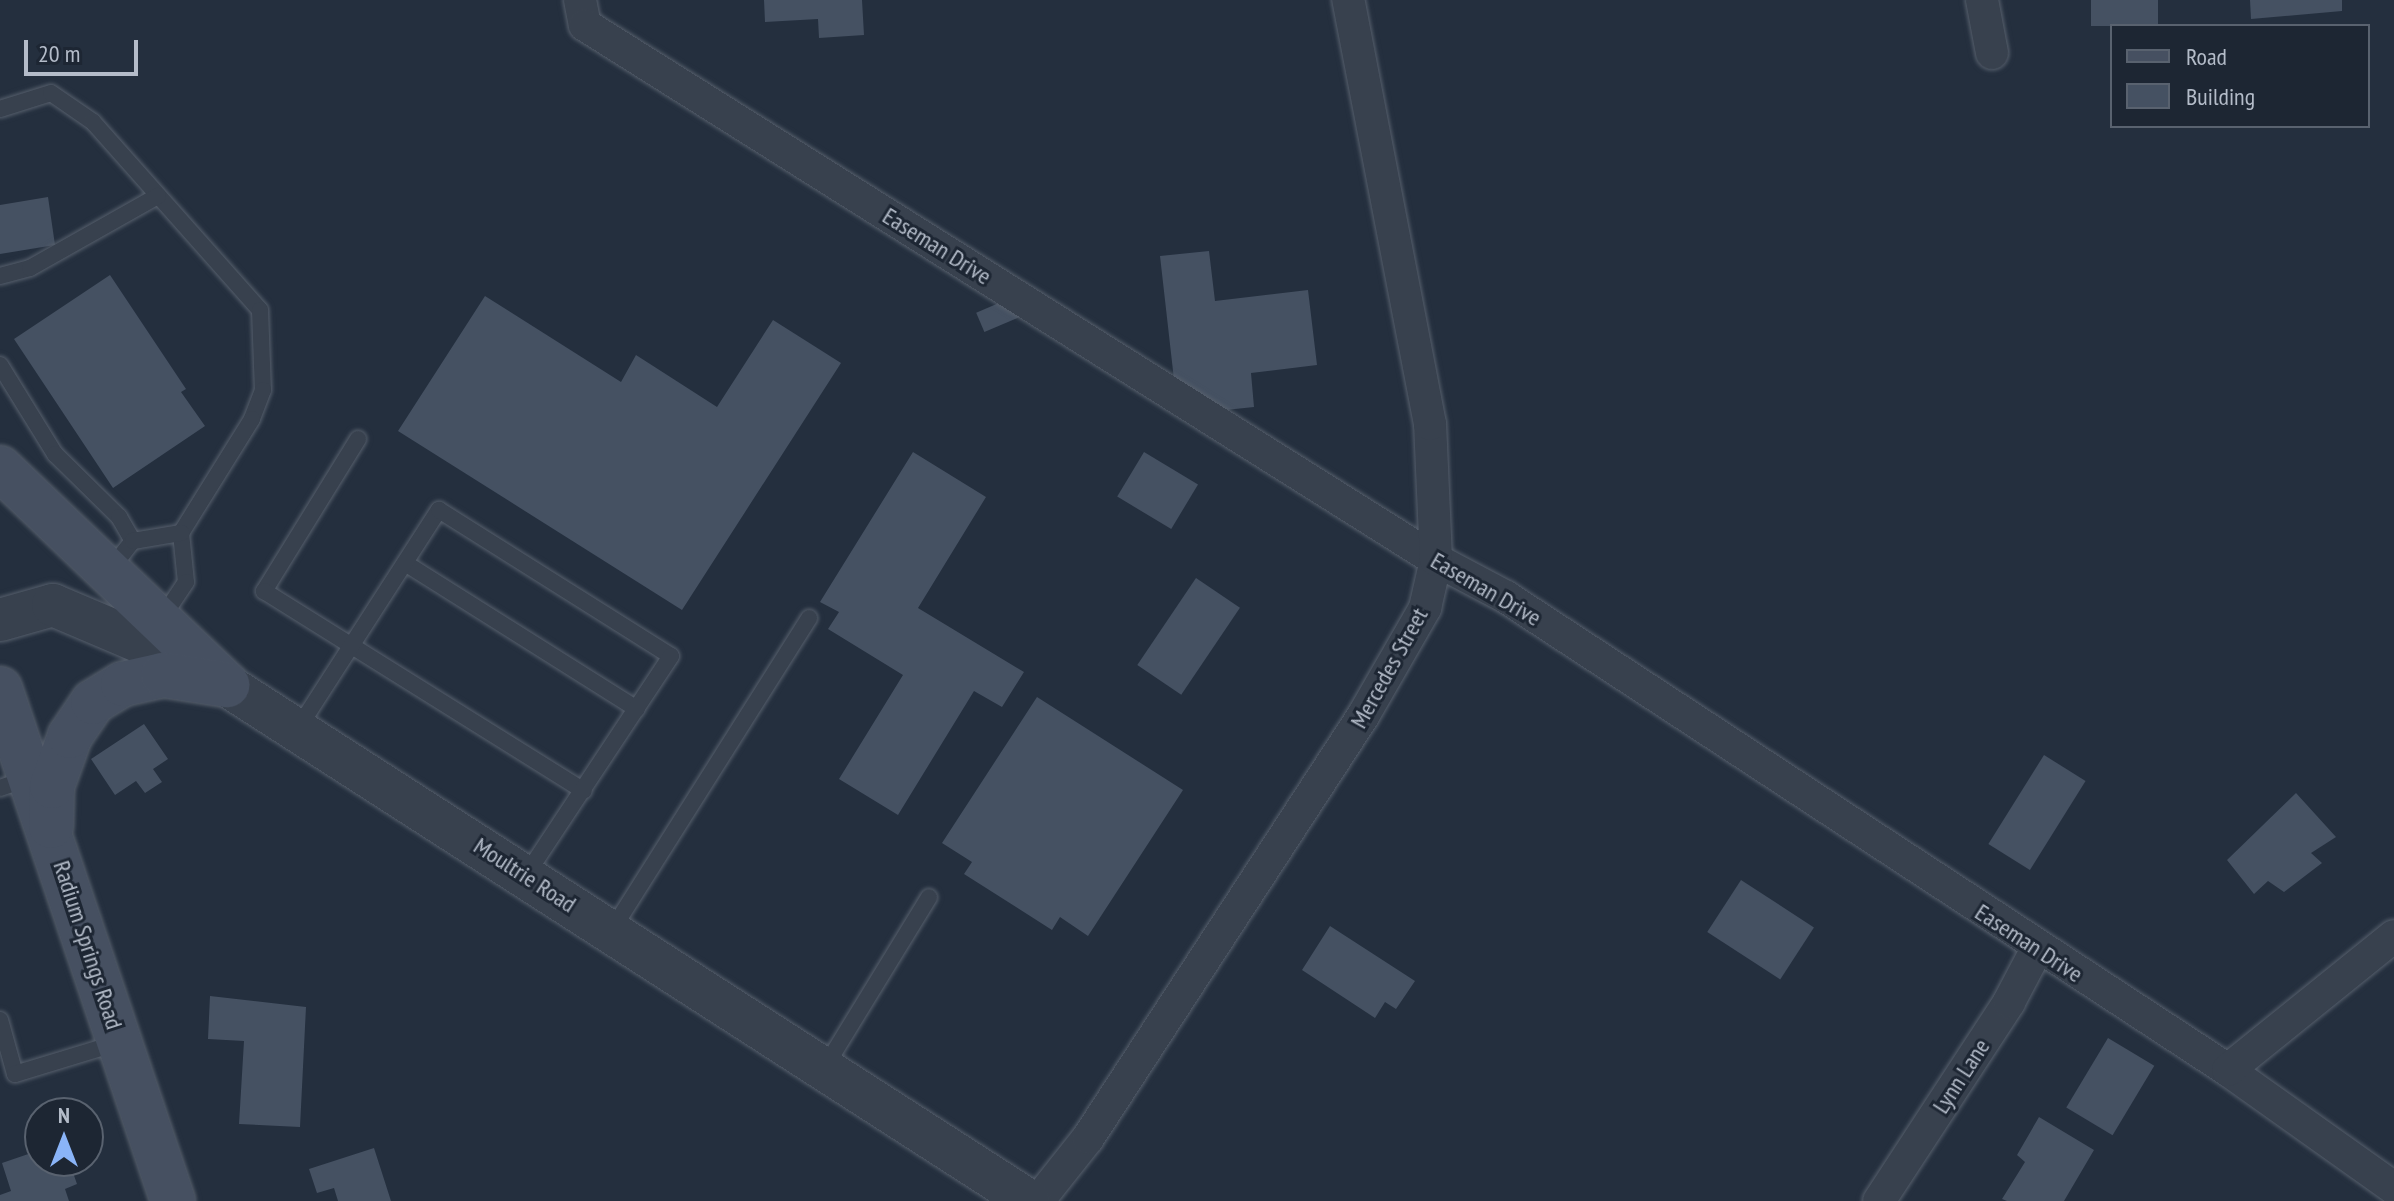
<!DOCTYPE html>
<style>
body{margin:0}
#map{position:relative;width:2394px;height:1201px;overflow:hidden;background:#242f3e;font-family:"PT Sans Narrow",sans-serif}
div>[style]{position:absolute}
.building>*{inset:0;background:#455162;transform-origin:0 0}
.roads{filter:drop-shadow(0 0 2px #565f6c) drop-shadow(0 0 2px #565f6c)}
.service>*{height:16px;margin:-8px;padding:0 8px;transform-origin:8px;border-radius:8px;background:#38414e}
.minor>*{height:32px;margin:-16px;padding:0 16px;transform-origin:16px;border-radius:16px;background:#38414e}
.tertiary>*{height:42px;margin:-21px;padding:0 21px;transform-origin:21px;border-radius:21px;background:#38414e}
.secondary>*{height:44px;margin:-22px;padding:0 22px;transform-origin:22px;border-radius:22px;background:#465061}
span{translate:-50% -50%;white-space:nowrap;text-align:center;line-height:1.15;-webkit-text-stroke:6px #1d2633;paint-order:stroke}
.street-label{font-size:24px;color:#b4bcc9}
.legend{position:absolute;left:2110px;top:24px;width:260px;height:104px;box-sizing:border-box;background:#1d2633;border:2px solid #59626f;margin:0;padding:10px 14px;list-style:none;font-size:24px;color:#b4bcc9}
.legend li{display:flex;align-items:center;gap:16px;height:40px}
.legend b{width:40px;border:2px solid #59626f}
.north{position:absolute;left:24px;top:1097px;width:80px;height:80px;box-sizing:border-box;background:#1d2633;border:2px solid #59626f;border-radius:50%;rotate:0deg;font-size:22px;font-weight:700;line-height:32px;text-align:center;color:#b4bcc9}
.north::after{content:'';display:block;margin:auto;width:28px;height:36px;background:#8ab4f8;clip-path:polygon(50% 0,100% 100%,50% 72%,0 100%)}
.scale{position:absolute;left:24px;top:40px;width:114px;height:36px;box-sizing:border-box;border:4px solid #b4bcc9;border-top:0;padding-left:10px;font-size:24px;line-height:28px;white-space:nowrap;color:#b4bcc9;-webkit-text-stroke:6px #1d2633;paint-order:stroke}
</style>
<div id="map">
<div class="building">
<i style="clip-path:polygon(764px 0,862px 0,864px 35px,819px 38px,818px 19px,765px 22px)"></i>
<i style="left:2091px;top:0;width:67px;height:26px"></i>
<i style="clip-path:polygon(2250px 0,2342px 0,2342px 11px,2251px 19px)"></i>
<i style="clip-path:polygon(48px 197px,55px 245px,0 254px,0 205px)"></i>
<i style="clip-path:polygon(1209px 251px,1215px 301px,1308px 290px,1317px 365px,1251px 373px,1254px 407px,1178px 415px,1160px 256px)"></i>
<i style="clip-path:polygon(110px 275px,186px 389px,181px 392px,205px 426px,113px 488px,14px 339px)"></i>
<i style="clip-path:polygon(485px 296px,621px 382px,636px 355px,717px 407px,773px 320px,841px 363px,682px 610px,398px 431px)"></i>
<i style="left:1013px;top:297px;width:21px;height:40px;rotate:67deg"></i>
<i style="clip-path:polygon(913px 452px,986px 497px,918px 608px,1024px 672px,1002px 707px,974px 691px,898px 815px,839px 779px,903px 675px,828px 629px,839px 612px,820px 602px)"></i>
<i style="left:1144px;top:452px;width:63px;height:52px;rotate:31deg"></i>
<i style="left:1196px;top:578px;width:53px;height:105px;rotate:34deg"></i>
<i style="clip-path:polygon(1037px 697px,1183px 790px,1088px 936px,1060px 917px,1052px 930px,964px 874px,972px 862px,942px 843px)"></i>
<i style="clip-path:polygon(144px 724px,168px 759px,153px 769px,162px 782px,145px 793px,136px 781px,115px 795px,91px 759px)"></i>
<i style="left:2044px;top:755px;width:49px;height:105px;rotate:32deg"></i>
<i style="clip-path:polygon(2296px 793px,2336px 837px,2311px 853px,2322px 863px,2284px 892px,2268px 881px,2254px 894px,2227px 860px)"></i>
<i style="left:1741px;top:880px;width:87px;height:62px;rotate:33deg"></i>
<i style="clip-path:polygon(1330px 926px,1415px 981px,1396px 1009px,1385px 1002px,1375px 1018px,1302px 970px)"></i>
<i style="clip-path:polygon(210px 996px,306px 1007px,300px 1127px,239px 1124px,244px 1041px,208px 1039px)"></i>
<i style="left:2108px;top:1038px;width:54px;height:81px;rotate:31deg"></i>
<i style="clip-path:polygon(2039px 1117px,2094px 1150px,2064px 1201px,2007px 1201px,2002px 1199px,2025px 1162px,2017px 1155px)"></i>
<i style="clip-path:polygon(374px 1148px,391px 1201px,338px 1201px,334px 1188px,317px 1193px,309px 1169px)"></i>
<i style="clip-path:polygon(40px 1150px,40px 1161px,57px 1161px,59px 1168px,70px 1164px,77px 1184px,65px 1189px,69px 1201px,0 1201px,0 1195px,11px 1191px,2px 1163px)"></i>
</div>
<div class="roads">
<div class="service">
<i style="left:0;top:109px;width:53px;rotate:-17.4deg"></i>
<i style="left:51px;top:93px;width:51px;rotate:34.6deg"></i>
<i style="left:93px;top:122px;width:251px;rotate:48.4deg"></i>
<i style="left:260px;top:310px;width:80px;rotate:87.9deg"></i>
<i style="left:263px;top:390px;width:31px;rotate:111deg"></i>
<i style="left:252px;top:419px;width:134px;rotate:121.9deg"></i>
<i style="left:181px;top:533px;width:49px;rotate:84.2deg"></i>
<i style="left:186px;top:582px;width:47px;rotate:123.7deg"></i>
<i style="left:0;top:276px;width:31px;rotate:-15deg"></i>
<i style="left:30px;top:268px;width:147px;rotate:-29.4deg"></i>
<i style="left:0;top:365px;width:105px;rotate:58.3deg"></i>
<i style="left:55px;top:454px;width:90px;rotate:44.5deg"></i>
<i style="left:119px;top:517px;width:28px;rotate:60deg"></i>
<i style="left:358px;top:439px;width:179px;rotate:121.7deg"></i>
<i style="left:264px;top:591px;width:377px;rotate:32deg"></i>
<i style="left:405px;top:563px;width:274px;rotate:32.2deg"></i>
<i style="left:110px;top:570px;width:37px;rotate:-52deg"></i>
<i style="left:133px;top:541px;width:49px;rotate:-9.5deg"></i>
<i style="left:297px;top:730px;width:262px;rotate:-57.2deg"></i>
<i style="left:439px;top:510px;width:274px;rotate:32.2deg"></i>
<i style="left:671px;top:656px;width:263px;rotate:123.5deg"></i>
<i style="left:0;top:788px;width:31px;rotate:-19deg"></i>
<i style="left:612px;top:930px;width:369px;rotate:-57.7deg"></i>
<i style="left:0;top:1020px;width:56px;rotate:74.5deg"></i>
<i style="left:15px;top:1074px;width:107px;rotate:-16.9deg"></i>
<i style="left:825px;top:1067px;width:199px;rotate:-58.5deg"></i>
</div>
<div class="minor">
<i style="left:580px;top:0;width:25px;rotate:79deg"></i>
<i style="left:585px;top:25px;width:1005px;rotate:32.16deg"></i>
<i style="left:1436px;top:560px;width:79px;rotate:27.9deg"></i>
<i style="left:1506px;top:597px;width:863px;rotate:33.23deg"></i>
<i style="left:2228px;top:1070px;width:204px;rotate:35.4deg"></i>
<i style="left:1982px;top:0;width:54px;rotate:79.3deg"></i>
<i style="left:2228px;top:1070px;width:213px;rotate:-38.9deg"></i>
<i style="left:1038px;top:1201px;width:80px;rotate:-51.6deg"></i>
<i style="left:1088px;top:1138px;width:504px;rotate:-56.91deg"></i>
<i style="left:1363px;top:716px;width:125px;rotate:-60.1deg"></i>
<i style="left:1425px;top:608px;width:49px;rotate:-77.1deg"></i>
<i style="left:1436px;top:560px;width:136px;rotate:-92.5deg"></i>
<i style="left:1430px;top:424px;width:432px;rotate:-100.9deg"></i>
<i style="left:1879px;top:1201px;width:238px;rotate:-56.8deg"></i>
<i style="left:2009px;top:1002px;width:60px;rotate:-62.2deg"></i>
</div>
<div class="tertiary">
<i style="left:0;top:620px;width:55px;rotate:-15.8deg"></i>
<i style="left:53px;top:605px;width:156px;rotate:23deg"></i>
<i style="left:197px;top:666px;width:989px;rotate:32.74deg"></i>
</div>
<div class="secondary">
<i style="left:0;top:468px;width:314px;rotate:43.7deg"></i>
<i style="left:0;top:689px;width:540px;rotate:71.33deg"></i>
<i style="left:51px;top:826px;width:40px;rotate:-88.6deg"></i>
<i style="left:52px;top:786px;width:53px;rotate:-70.2deg"></i>
<i style="left:70px;top:736px;width:41px;rotate:-55.9deg"></i>
<i style="left:93px;top:702px;width:35px;rotate:-31deg"></i>
<i style="left:123px;top:684px;width:41px;rotate:-12.7deg"></i>
<i style="left:163px;top:675px;width:65px;rotate:8.9deg"></i>
</div>
</div>
<div class="street-label">
<span style="left:937px;top:246px;rotate:32deg">Easeman Drive</span>
<span style="left:1486px;top:589px;rotate:30deg">Easeman Drive</span>
<span style="left:1389px;top:668px;rotate:-61deg">Mercedes Street</span>
<span style="left:525px;top:875px;rotate:33deg">Moultrie Road</span>
<span style="left:2029px;top:943px;rotate:33deg">Easeman Drive</span>
<span style="left:88px;top:945px;rotate:72deg">Radium Springs Road</span>
<span style="left:1961px;top:1076px;rotate:-57deg">Lynn Lane</span>
</div>
<ul class="legend">
<li><b style="height:10px;background:#465061"></b>Road</li>
<li><b style="height:22px;background:#455162"></b>Building</li>
</ul>
<div class="north">N</div>
<div class="scale">20 m</div>
</div>
